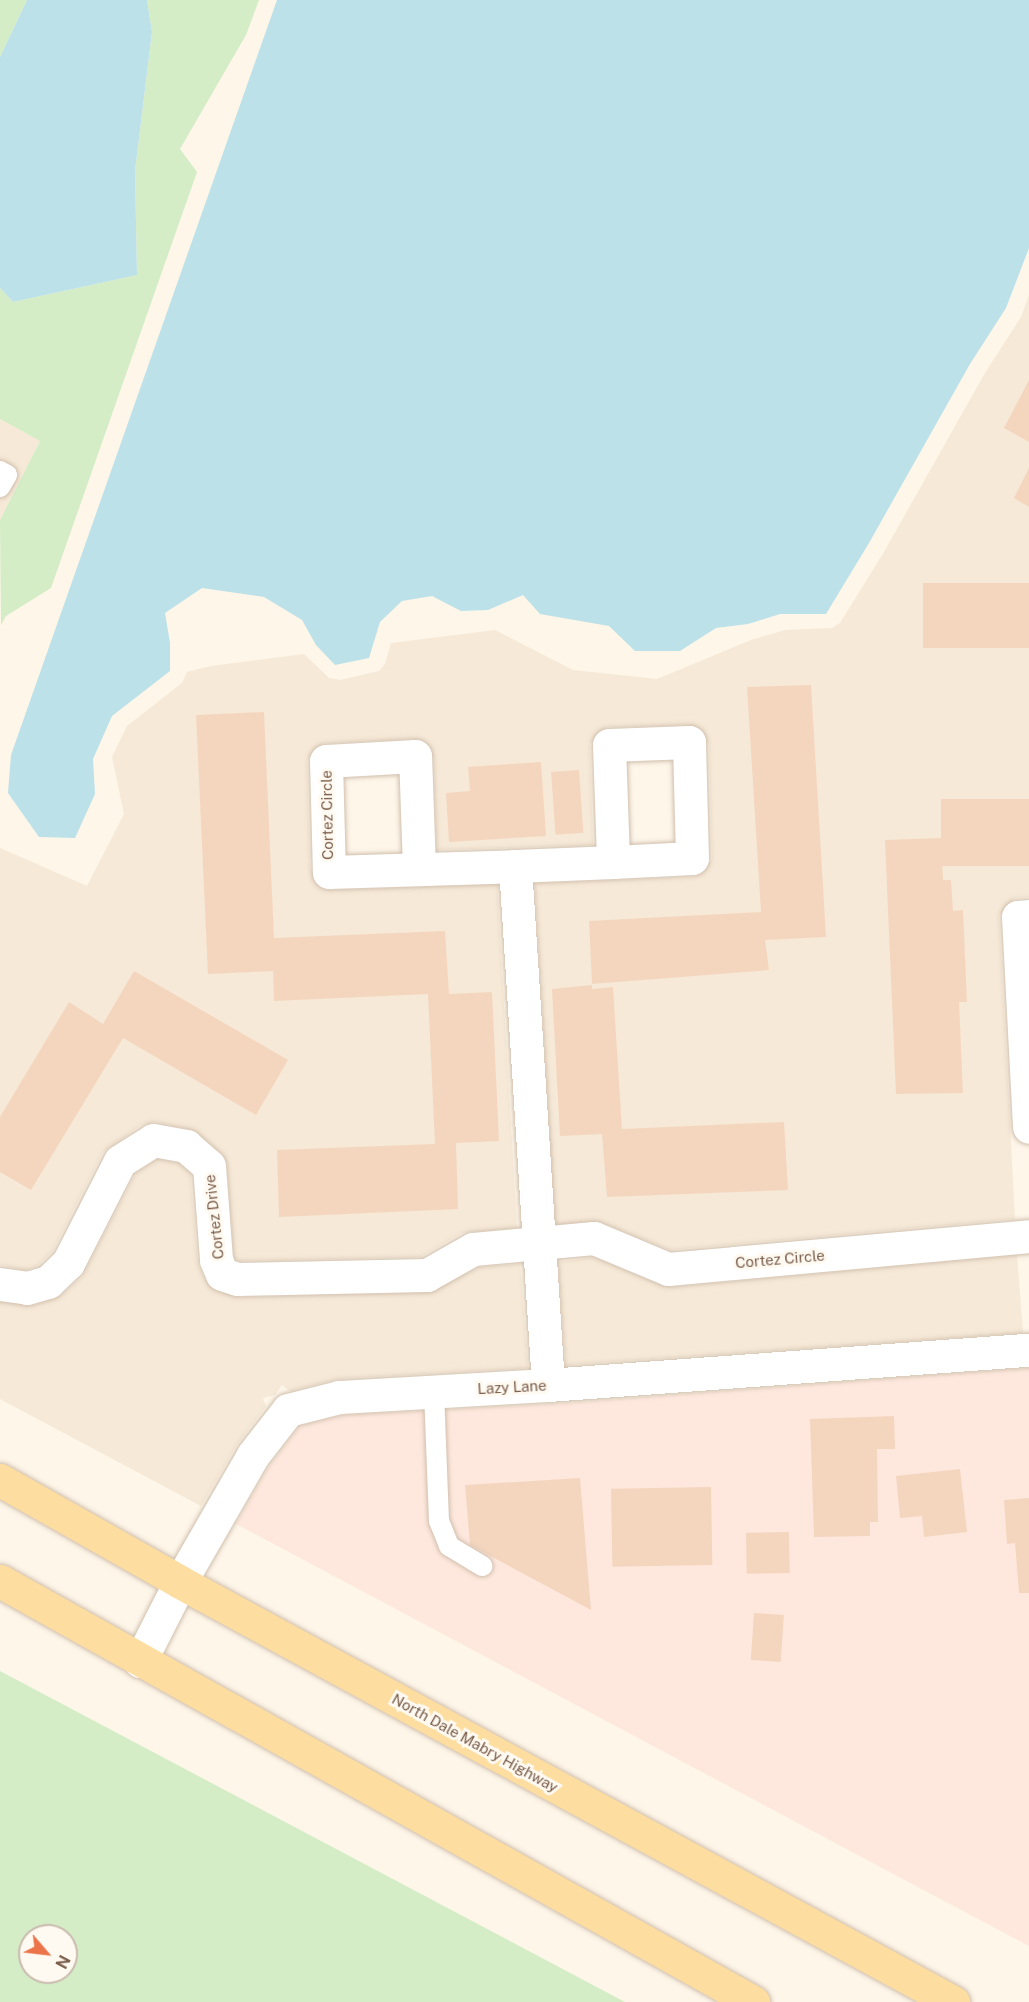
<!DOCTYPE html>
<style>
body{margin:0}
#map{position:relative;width:1029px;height:2002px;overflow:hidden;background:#fdf6e9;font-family:"Public Sans",sans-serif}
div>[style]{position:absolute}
.residential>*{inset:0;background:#f6e9d7}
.commercial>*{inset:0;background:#fee8dd}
.green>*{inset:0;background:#d4edc6}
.water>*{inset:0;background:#bce1e9}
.building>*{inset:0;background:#f4d6bf;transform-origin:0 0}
.roads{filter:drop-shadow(0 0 2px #d1bfad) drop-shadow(0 0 2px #d1bfad)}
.service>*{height:20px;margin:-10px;padding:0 10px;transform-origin:10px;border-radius:10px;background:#fff}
.minor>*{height:33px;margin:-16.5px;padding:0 16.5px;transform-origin:16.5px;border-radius:16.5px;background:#fff}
.primary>*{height:33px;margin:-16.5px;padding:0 16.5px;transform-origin:16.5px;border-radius:16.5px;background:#fedea0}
span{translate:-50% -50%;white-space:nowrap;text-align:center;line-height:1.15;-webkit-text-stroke:6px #fffaf1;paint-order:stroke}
.street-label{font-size:15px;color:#7a5d4b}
.north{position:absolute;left:18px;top:1924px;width:60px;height:60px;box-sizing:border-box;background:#fffaf1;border:2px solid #cabbaf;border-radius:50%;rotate:118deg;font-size:16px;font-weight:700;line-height:24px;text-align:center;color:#7a5d4b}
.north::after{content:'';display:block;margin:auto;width:21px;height:27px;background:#ec744a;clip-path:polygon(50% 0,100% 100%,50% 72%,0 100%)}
</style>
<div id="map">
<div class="residential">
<i style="clip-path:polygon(1029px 295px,1029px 897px,1015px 898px,999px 916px,1015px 1219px,670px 1250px,600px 1222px,555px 1225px,535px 883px,695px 877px,712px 860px,709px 744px,686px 725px,607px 727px,590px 744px,593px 845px,437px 850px,434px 758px,412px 739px,324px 743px,307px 760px,310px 870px,331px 890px,497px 884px,517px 1228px,462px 1233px,420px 1257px,239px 1261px,234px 1257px,227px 1166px,221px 1153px,198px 1134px,188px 1129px,155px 1122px,141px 1125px,103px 1152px,52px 1252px,37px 1266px,24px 1270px,0 1265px,0 848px,87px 886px,124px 814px,112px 757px,127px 726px,182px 683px,187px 672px,211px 666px,304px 654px,329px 678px,340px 680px,379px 671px,385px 664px,391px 643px,495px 630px,573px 670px,657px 679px,751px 640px,785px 630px,832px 628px,840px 623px,884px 552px,985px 373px,1021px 317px)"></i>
<i style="clip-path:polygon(0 419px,40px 441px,0 520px)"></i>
<i style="clip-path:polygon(158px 1159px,178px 1163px,190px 1173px,198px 1265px,205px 1280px,218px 1291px,240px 1297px,430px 1292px,480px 1267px,520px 1264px,528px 1368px,336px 1379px,290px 1391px,282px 1385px,275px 1395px,263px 1398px,266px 1406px,236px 1446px,201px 1506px,0 1399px,0 1301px,34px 1305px,62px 1295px,82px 1277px,136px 1173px)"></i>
<i style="clip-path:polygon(1017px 1255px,1023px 1333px,566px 1365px,558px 1262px,593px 1257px,662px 1285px,672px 1287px)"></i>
</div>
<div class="commercial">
<i style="clip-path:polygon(1029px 1368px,1029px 1946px,236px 1524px,269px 1466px,300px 1426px,344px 1415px,568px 1403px)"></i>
</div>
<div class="green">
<i style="clip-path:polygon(0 0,27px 0,0 57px)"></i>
<i style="clip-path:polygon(147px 0,259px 0,246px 35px,180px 149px,197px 172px,51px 588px,6px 616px,1px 625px,0 520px,40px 441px,0 419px,0 288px,13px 302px,137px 275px,135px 171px,152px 32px)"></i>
<i style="clip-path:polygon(evenodd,0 1671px,625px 2002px,0 2002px,0 1671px,30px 1936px,66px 1936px,66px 1972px,30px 1972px,30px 1936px)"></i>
</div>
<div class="water">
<i style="clip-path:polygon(27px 0,147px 0,152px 32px,135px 171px,137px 275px,13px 302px,0 288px,0 57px)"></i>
<i style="clip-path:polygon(277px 0,1029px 0,1029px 248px,1006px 308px,970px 364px,869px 543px,826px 614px,780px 614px,748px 624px,716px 628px,680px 651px,635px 651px,609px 626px,540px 614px,523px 595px,488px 610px,461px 611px,432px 596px,402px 601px,380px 622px,369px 658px,335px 665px,316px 645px,302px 620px,264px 597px,202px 588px,165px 613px,170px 643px,170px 671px,112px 716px,93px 759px,95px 794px,75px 838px,39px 837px,8px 793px,11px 755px)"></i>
</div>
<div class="building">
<i style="clip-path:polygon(1029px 380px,1029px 442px,1004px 428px)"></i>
<i style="clip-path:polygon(1029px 468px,1029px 507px,1014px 498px)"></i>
<i style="left:1029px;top:583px;width:65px;height:106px;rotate:90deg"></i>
<i style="clip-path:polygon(811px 685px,826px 937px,765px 940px,769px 970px,592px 984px,589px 921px,761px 912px,747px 687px)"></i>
<i style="clip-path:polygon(264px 712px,274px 938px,445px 931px,449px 994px,492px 992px,499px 1141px,456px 1143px,458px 1209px,279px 1217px,277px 1150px,435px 1144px,428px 994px,274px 1001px,273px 971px,208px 974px,196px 715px)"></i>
<i style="clip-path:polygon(541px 762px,546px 836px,449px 842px,446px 793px,470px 791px,468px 767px)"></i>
<i style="left:579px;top:770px;width:63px;height:28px;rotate:86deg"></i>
<i style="left:1029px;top:799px;width:67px;height:88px;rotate:90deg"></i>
<i style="clip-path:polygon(941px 838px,943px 880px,951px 880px,953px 911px,963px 910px,967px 1002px,959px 1002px,963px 1093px,896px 1094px,885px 840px)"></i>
<i style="clip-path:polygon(134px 971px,288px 1060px,256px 1115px,123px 1038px,31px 1190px,0 1172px,0 1117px,69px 1002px,103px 1024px)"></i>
<i style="clip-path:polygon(592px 985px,592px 989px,613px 987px,622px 1129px,784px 1122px,788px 1190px,607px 1197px,602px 1134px,560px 1136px,552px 989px)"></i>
<i style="clip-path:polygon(894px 1416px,895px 1449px,877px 1449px,878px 1522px,870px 1522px,870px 1536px,814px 1537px,810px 1419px)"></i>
<i style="clip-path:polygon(960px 1469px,967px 1532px,924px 1537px,922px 1516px,900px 1518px,896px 1476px)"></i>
<i style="clip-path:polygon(580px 1478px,591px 1610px,470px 1545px,465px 1485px)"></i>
<i style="left:711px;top:1487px;width:78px;height:100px;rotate:89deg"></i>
<i style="clip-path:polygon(1029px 1498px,1029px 1593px,1019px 1593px,1015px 1543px,1007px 1544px,1004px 1500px)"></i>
<i style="left:789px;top:1532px;width:41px;height:43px;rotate:89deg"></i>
<i style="left:754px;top:1613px;width:30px;height:47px;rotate:4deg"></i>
</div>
<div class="roads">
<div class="service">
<i style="left:0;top:471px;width:8px;rotate:30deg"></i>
<i style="left:7px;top:475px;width:14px;rotate:120deg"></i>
<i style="left:434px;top:1391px;width:130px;rotate:87.8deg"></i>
<i style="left:439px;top:1521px;width:27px;rotate:68deg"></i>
<i style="left:449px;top:1546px;width:39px;rotate:31deg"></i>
</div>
<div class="minor">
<i style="left:515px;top:866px;width:520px;rotate:86.36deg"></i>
<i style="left:419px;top:869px;width:113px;rotate:-92deg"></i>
<i style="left:415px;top:756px;width:89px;rotate:176.8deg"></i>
<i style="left:326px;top:761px;width:111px;rotate:88.5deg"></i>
<i style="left:329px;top:872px;width:186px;rotate:-1.8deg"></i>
<i style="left:515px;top:866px;width:98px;rotate:-2.3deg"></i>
<i style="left:613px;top:862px;width:79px;rotate:-2.9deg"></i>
<i style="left:692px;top:858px;width:116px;rotate:-91.5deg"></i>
<i style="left:689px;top:742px;width:80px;rotate:177.9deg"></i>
<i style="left:609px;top:745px;width:117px;rotate:88deg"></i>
<i style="left:1029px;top:916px;width:11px;rotate:175deg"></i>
<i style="left:1018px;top:917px;width:210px;rotate:87deg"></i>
<i style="left:0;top:1284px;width:27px;rotate:8deg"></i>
<i style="left:27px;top:1288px;width:22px;rotate:-16deg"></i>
<i style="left:48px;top:1282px;width:28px;rotate:-44deg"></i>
<i style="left:68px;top:1263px;width:114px;rotate:-63deg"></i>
<i style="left:120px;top:1161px;width:39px;rotate:-32deg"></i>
<i style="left:153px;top:1140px;width:34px;rotate:10deg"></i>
<i style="left:186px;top:1146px;width:30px;rotate:41deg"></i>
<i style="left:209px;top:1166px;width:94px;rotate:85.7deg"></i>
<i style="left:216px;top:1260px;width:15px;rotate:67deg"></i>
<i style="left:222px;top:1274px;width:16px;rotate:18deg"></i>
<i style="left:237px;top:1279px;width:190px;rotate:-1.2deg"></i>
<i style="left:427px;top:1275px;width:53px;rotate:-29.5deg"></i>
<i style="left:473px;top:1249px;width:121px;rotate:-5.2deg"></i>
<i style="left:594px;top:1238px;width:80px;rotate:22.7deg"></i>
<i style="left:668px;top:1269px;width:363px;rotate:-5.2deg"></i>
<i style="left:140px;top:1661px;width:89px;rotate:-63.1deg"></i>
<i style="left:180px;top:1582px;width:146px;rotate:-60.1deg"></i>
<i style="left:253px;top:1455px;width:57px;rotate:-52.1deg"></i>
<i style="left:288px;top:1410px;width:53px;rotate:-14.3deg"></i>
<i style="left:339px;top:1397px;width:209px;rotate:-3.3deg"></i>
<i style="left:548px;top:1385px;width:482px;rotate:-4.2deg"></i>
</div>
<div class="primary">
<i style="left:0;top:1480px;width:207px;rotate:29.5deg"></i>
<i style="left:180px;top:1582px;width:880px;rotate:28.52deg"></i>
<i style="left:0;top:1581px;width:863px;rotate:29.21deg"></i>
</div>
</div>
<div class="street-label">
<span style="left:327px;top:815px;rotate:-91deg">Cortez Circle</span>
<span style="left:214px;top:1217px;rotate:-96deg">Cortez Drive</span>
<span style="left:780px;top:1259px;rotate:-5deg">Cortez Circle</span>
<span style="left:512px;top:1387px;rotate:-3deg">Lazy Lane</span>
<span style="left:475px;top:1743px;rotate:29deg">North Dale Mabry Highway</span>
</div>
<div class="north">N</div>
</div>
